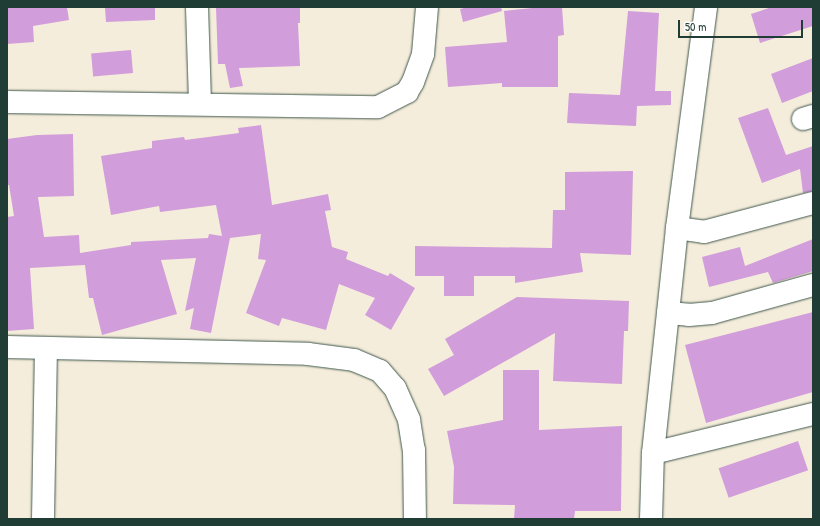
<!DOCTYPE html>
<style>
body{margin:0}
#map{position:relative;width:820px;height:526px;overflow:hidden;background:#f5eddb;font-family:"Patrick Hand",sans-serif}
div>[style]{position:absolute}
.building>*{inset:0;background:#d19dda;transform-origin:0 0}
.roads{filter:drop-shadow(0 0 1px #3f574d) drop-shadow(0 0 1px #3f574d)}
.minor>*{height:22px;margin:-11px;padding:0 11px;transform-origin:11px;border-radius:11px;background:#fff}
span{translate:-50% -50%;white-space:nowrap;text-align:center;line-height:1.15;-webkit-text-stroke:3px #fff;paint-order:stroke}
.frame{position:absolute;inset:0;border:8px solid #1f3d34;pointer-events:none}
.scale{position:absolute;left:678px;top:20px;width:125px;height:18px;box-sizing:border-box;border:2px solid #1f3d34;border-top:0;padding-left:5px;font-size:12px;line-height:14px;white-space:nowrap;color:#1f3d34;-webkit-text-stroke:3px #fff;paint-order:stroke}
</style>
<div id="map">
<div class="building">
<i style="clip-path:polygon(7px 7px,67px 7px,69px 20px,33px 26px,34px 42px,7px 44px)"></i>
<i style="clip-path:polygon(105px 7px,155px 7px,155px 20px,106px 22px)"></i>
<i style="clip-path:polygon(216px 7px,300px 7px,300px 23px,298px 23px,300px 66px,239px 68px,243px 86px,230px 88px,225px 64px,218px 64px)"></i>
<i style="clip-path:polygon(468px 7px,501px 7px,502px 11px,463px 22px,460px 9px)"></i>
<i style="clip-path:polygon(542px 7px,562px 7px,564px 35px,558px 36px,558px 87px,502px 87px,502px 83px,448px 87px,445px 47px,507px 42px,504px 11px)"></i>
<i style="clip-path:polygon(772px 7px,813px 7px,813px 26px,760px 43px,751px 14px)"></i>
<i style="clip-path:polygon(628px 11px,659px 13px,655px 91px,671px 91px,671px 105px,637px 106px,636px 126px,567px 123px,569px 93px,620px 95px)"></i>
<i style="left:131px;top:50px;width:23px;height:40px;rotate:85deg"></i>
<i style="clip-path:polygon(813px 58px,813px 91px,782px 103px,771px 74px)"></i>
<i style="clip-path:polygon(768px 108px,786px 155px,813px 146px,813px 191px,803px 193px,800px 169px,762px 183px,738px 118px)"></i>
<i style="clip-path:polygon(261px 125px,272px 205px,328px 194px,331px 210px,325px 211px,332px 247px,348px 252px,346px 259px,388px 276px,390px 273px,415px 288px,391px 330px,365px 315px,375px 298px,339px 284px,326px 330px,282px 318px,279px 326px,246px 313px,266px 260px,258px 259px,261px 234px,230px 238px,211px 333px,190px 329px,194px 308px,185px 311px,196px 258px,161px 260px,177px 314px,102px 335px,93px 298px,89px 298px,85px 265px,30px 268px,34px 329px,7px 331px,7px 217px,14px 216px,9px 185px,7px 185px,7px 139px,37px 135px,73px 134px,74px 196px,38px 197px,44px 237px,79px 235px,80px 253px,131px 245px,131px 242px,208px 238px,209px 234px,222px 236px,216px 205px,160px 212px,159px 206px,111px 215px,101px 156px,152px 148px,152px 141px,184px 137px,185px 140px,239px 133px,238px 128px)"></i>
<i style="clip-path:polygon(633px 171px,631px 255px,580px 253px,583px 272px,515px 283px,515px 276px,474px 276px,474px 296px,444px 296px,444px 276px,415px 276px,415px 246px,552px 248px,553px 210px,565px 210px,565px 172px)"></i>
<i style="clip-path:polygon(813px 239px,813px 271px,773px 283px,768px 272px,709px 287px,702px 257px,740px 247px,745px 266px)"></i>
<i style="clip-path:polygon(517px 297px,629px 301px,628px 331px,624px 331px,622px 384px,553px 381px,555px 333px,444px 396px,428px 369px,454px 355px,445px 339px)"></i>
<i style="clip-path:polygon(813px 312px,813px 392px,706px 423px,685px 345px)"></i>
<i style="clip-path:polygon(503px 370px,539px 370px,539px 430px,622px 426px,621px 511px,575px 511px,574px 519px,514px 519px,515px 505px,453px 504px,454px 467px,447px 431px,503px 420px)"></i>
<i style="left:798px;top:441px;width:31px;height:84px;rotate:71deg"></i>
</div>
<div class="roads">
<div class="minor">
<i style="left:197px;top:7px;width:97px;rotate:88.2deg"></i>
<i style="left:7px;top:102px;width:371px;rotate:0.8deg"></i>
<i style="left:378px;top:107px;width:33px;rotate:-27deg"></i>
<i style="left:407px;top:92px;width:12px;rotate:-59deg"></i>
<i style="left:413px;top:82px;width:30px;rotate:-70deg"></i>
<i style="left:423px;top:54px;width:47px;rotate:-85.1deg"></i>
<i style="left:803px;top:119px;width:10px;rotate:-17deg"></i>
<i style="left:677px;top:228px;width:27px;rotate:8deg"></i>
<i style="left:704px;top:232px;width:113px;rotate:-14.9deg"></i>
<i style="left:668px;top:313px;width:21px;rotate:5deg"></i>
<i style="left:689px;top:315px;width:23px;rotate:-5deg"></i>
<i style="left:712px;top:313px;width:105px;rotate:-15.5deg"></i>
<i style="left:7px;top:347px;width:301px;rotate:1.3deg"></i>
<i style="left:308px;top:354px;width:46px;rotate:7.4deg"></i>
<i style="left:354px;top:360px;width:28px;rotate:23deg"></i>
<i style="left:380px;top:371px;width:23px;rotate:49deg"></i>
<i style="left:395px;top:388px;width:35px;rotate:66deg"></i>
<i style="left:409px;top:420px;width:30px;rotate:81deg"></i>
<i style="left:414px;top:450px;width:69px;rotate:89.2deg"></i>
<i style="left:653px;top:453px;width:165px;rotate:-13.7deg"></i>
<i style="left:43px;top:519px;width:171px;rotate:-89deg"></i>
<i style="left:651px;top:519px;width:66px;rotate:-88.3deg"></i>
<i style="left:653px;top:453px;width:226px;rotate:-83.9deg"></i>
<i style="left:677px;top:228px;width:223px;rotate:-82.5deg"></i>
</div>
</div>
<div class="frame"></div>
<div class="scale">50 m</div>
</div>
